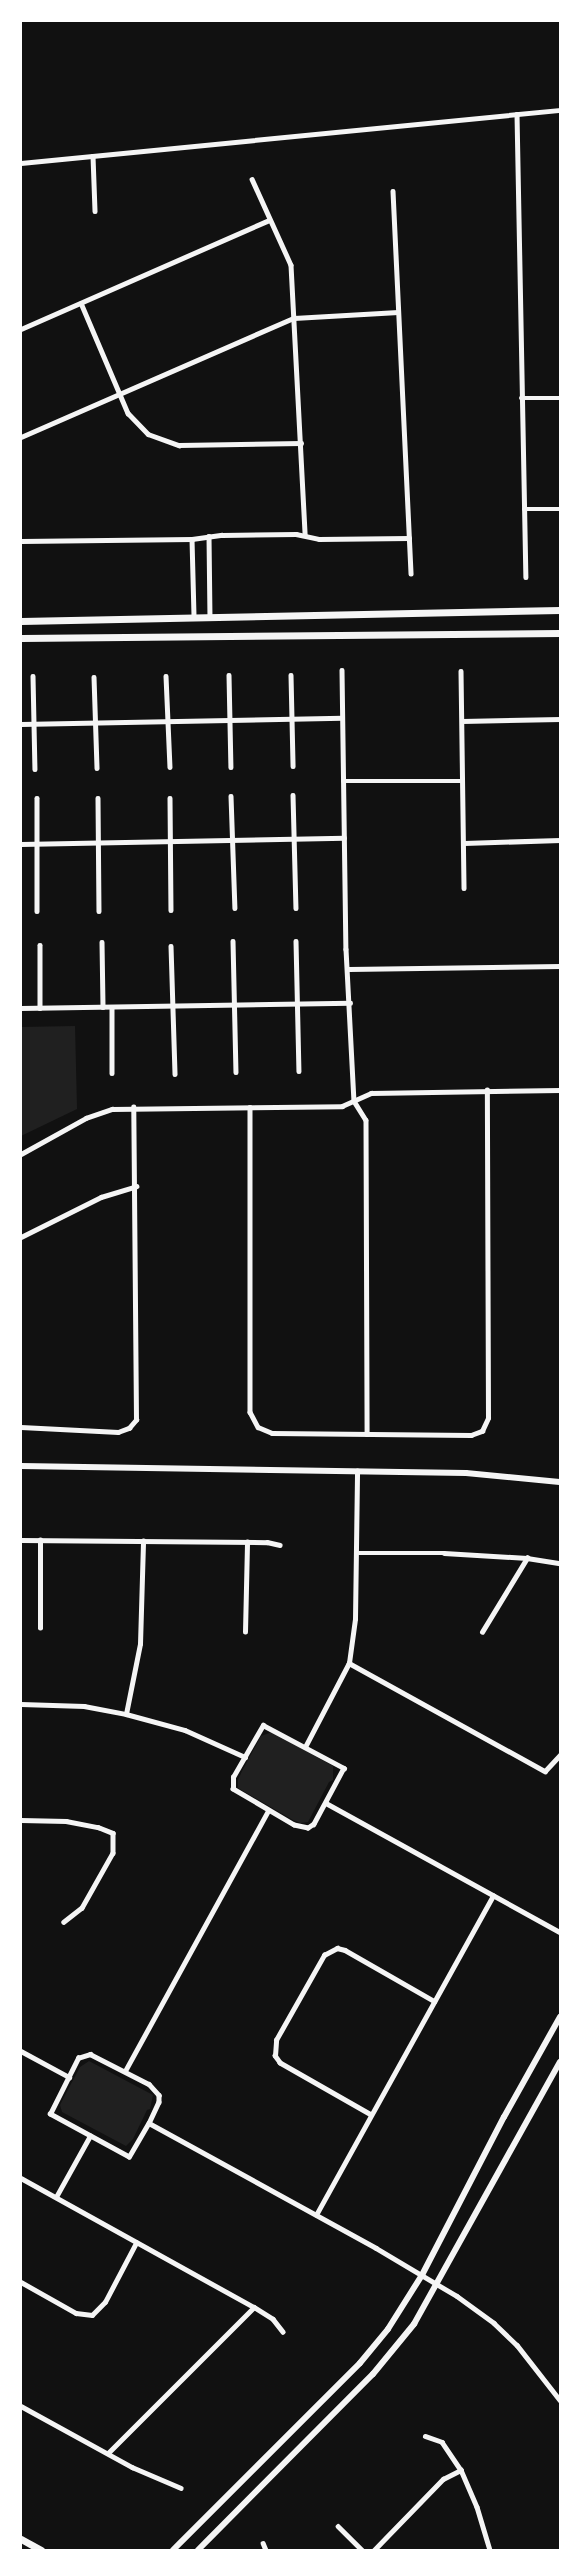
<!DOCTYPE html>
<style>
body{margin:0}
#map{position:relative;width:581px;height:2571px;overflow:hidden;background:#111;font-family:Lato,sans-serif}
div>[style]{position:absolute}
.green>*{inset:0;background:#202020}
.minor>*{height:4.5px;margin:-2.25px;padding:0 2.25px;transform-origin:2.25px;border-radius:2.25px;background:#f5f5f5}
.tertiary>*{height:6px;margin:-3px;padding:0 3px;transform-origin:3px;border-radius:3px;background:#f5f5f5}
.secondary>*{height:7px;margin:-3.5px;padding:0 3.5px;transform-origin:3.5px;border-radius:3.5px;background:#f5f5f5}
span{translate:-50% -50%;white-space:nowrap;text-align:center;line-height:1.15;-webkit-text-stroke:5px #fff;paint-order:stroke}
.frame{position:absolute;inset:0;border:22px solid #fff;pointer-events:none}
</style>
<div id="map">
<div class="green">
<i style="clip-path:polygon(75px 1026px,77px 1109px,21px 1136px,21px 1027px)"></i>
<i style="clip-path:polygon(272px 1732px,333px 1766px,333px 1780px,329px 1782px,308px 1822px,301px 1823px,293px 1820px,238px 1788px,238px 1780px,242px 1771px,261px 1736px)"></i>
<i style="clip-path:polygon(89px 2061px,153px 2095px,150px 2109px,147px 2110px,133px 2139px,126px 2146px,62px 2112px,60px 2105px,63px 2099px,80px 2067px)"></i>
</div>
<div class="minor">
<i style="left:517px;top:114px;width:463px;rotate:88.9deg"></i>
<i style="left:93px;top:156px;width:55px;rotate:87.9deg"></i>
<i style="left:21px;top:163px;width:542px;rotate:-5.62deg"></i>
<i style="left:252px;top:179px;width:94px;rotate:65.6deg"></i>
<i style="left:291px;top:265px;width:270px;rotate:87deg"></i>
<i style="left:393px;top:191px;width:383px;rotate:87.3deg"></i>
<i style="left:81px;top:303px;width:120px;rotate:66.9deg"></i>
<i style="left:128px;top:413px;width:29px;rotate:46deg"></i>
<i style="left:148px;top:434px;width:33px;rotate:20deg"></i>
<i style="left:179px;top:445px;width:122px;rotate:-0.9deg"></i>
<i style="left:21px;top:329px;width:271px;rotate:-23.7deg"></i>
<i style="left:521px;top:398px;width:39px"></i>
<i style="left:21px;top:437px;width:298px;rotate:-23.6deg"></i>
<i style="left:294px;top:318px;width:104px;rotate:-3.3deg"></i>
<i style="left:524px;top:509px;width:36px"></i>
<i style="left:209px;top:536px;width:82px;rotate:89.3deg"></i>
<i style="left:192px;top:539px;width:79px;rotate:88.5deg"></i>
<i style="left:21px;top:541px;width:171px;rotate:-0.7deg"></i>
<i style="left:192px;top:539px;width:30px;rotate:-8deg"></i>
<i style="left:222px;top:535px;width:74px;rotate:-0.8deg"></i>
<i style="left:296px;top:534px;width:24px;rotate:12deg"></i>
<i style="left:319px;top:539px;width:90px;rotate:-0.6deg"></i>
<i style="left:342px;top:670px;width:279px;rotate:89.2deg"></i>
<i style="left:346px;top:949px;width:152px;rotate:87deg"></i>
<i style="left:354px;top:1101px;width:22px;rotate:58deg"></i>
<i style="left:366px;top:1120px;width:314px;rotate:89.8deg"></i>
<i style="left:461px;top:671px;width:217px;rotate:89.2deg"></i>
<i style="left:229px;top:675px;width:92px;rotate:88.8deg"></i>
<i style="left:291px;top:675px;width:91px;rotate:88.7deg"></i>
<i style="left:33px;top:676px;width:93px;rotate:88.8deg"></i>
<i style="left:166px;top:676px;width:91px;rotate:87.5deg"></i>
<i style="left:94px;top:677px;width:91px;rotate:88.1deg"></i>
<i style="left:462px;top:721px;width:98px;rotate:-1.2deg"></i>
<i style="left:21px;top:724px;width:321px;rotate:-1.1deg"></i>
<i style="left:343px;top:781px;width:120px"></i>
<i style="left:293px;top:795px;width:113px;rotate:88.5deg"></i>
<i style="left:231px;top:796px;width:112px;rotate:88deg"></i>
<i style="left:37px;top:798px;width:113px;rotate:90deg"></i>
<i style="left:98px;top:798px;width:113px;rotate:89.5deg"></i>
<i style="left:170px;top:798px;width:112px;rotate:89.5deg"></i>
<i style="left:464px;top:843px;width:96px;rotate:-1.8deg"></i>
<i style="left:21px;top:844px;width:323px;rotate:-1.1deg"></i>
<i style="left:233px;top:941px;width:131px;rotate:88.7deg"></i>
<i style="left:296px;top:941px;width:130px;rotate:88.7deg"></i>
<i style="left:102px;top:942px;width:65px;rotate:89.1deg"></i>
<i style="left:40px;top:945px;width:63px;rotate:90deg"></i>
<i style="left:171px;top:946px;width:128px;rotate:88.2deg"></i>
<i style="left:349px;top:969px;width:211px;rotate:-0.8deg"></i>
<i style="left:112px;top:1007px;width:66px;rotate:90deg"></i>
<i style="left:21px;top:1008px;width:329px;rotate:-0.9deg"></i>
<i style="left:250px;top:1107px;width:305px;rotate:90deg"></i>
<i style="left:250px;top:1412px;width:17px;rotate:62deg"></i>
<i style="left:258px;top:1427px;width:15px;rotate:23deg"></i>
<i style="left:272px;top:1433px;width:199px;rotate:0.6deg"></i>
<i style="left:471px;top:1435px;width:12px;rotate:-20deg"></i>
<i style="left:482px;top:1431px;width:14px;rotate:-65deg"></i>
<i style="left:488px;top:1418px;width:328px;rotate:-90.2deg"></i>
<i style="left:21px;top:1154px;width:74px;rotate:-29deg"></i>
<i style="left:86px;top:1118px;width:28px;rotate:-19deg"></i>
<i style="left:112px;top:1109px;width:230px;rotate:-0.7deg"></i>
<i style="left:342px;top:1106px;width:32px;rotate:-24deg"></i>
<i style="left:371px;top:1093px;width:189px;rotate:-0.9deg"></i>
<i style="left:21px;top:1237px;width:89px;rotate:-26.6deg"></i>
<i style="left:101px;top:1197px;width:37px;rotate:-17deg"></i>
<i style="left:21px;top:1427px;width:97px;rotate:3deg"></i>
<i style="left:118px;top:1432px;width:12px;rotate:-20deg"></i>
<i style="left:129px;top:1428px;width:11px;rotate:-49deg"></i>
<i style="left:136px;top:1420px;width:313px;rotate:-90.5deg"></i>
<i style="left:21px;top:1540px;width:246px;rotate:0.5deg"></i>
<i style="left:267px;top:1542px;width:13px;rotate:13deg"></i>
<i style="left:356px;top:1553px;width:88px"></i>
<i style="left:444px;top:1553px;width:83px;rotate:3.4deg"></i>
<i style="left:527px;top:1558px;width:33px;rotate:9deg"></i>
<i style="left:40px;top:1628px;width:88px;rotate:-90deg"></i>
<i style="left:245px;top:1632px;width:90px;rotate:-88.7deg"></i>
<i style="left:482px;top:1632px;width:87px;rotate:-58.7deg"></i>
<i style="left:349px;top:1663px;width:224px;rotate:28.9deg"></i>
<i style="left:545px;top:1771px;width:22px;rotate:-47deg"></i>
<i style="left:21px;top:1704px;width:63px;rotate:1.8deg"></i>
<i style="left:84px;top:1706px;width:43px;rotate:10.8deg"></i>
<i style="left:126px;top:1714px;width:61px;rotate:15.2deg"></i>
<i style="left:185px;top:1730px;width:66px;rotate:24.2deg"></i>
<i style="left:126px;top:1714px;width:71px;rotate:-78.7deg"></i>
<i style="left:140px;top:1644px;width:103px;rotate:-88.3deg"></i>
<i style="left:263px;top:1725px;width:92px;rotate:28deg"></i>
<i style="left:344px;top:1768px;width:64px;rotate:118.2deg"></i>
<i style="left:314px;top:1824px;width:7px;rotate:146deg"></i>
<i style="left:308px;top:1828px;width:14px;rotate:-168deg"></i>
<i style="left:294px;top:1825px;width:71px;rotate:-149.5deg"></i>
<i style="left:233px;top:1789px;width:12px;rotate:-90deg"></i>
<i style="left:233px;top:1777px;width:60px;rotate:-60deg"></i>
<i style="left:305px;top:1747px;width:95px;rotate:-62.4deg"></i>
<i style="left:349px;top:1663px;width:44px;rotate:-82.2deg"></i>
<i style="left:355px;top:1619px;width:148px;rotate:-89.2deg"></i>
<i style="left:326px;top:1803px;width:267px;rotate:28.9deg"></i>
<i style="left:21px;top:1820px;width:45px;rotate:1.3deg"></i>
<i style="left:66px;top:1821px;width:33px;rotate:11deg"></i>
<i style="left:98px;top:1827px;width:16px;rotate:22deg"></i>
<i style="left:113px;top:1833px;width:20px;rotate:90deg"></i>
<i style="left:113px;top:1853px;width:63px;rotate:119.4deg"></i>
<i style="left:82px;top:1908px;width:23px;rotate:142deg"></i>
<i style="left:21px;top:2051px;width:55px;rotate:28.4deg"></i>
<i style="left:90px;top:2054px;width:66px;rotate:27deg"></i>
<i style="left:149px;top:2084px;width:15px;rotate:48deg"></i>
<i style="left:159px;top:2095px;width:7px;rotate:90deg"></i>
<i style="left:159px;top:2102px;width:23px;rotate:115deg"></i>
<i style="left:149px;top:2123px;width:39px;rotate:120deg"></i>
<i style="left:129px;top:2157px;width:90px;rotate:-151.4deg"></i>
<i style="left:50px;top:2114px;width:63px;rotate:-63.4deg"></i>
<i style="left:78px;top:2058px;width:13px;rotate:-18deg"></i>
<i style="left:125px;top:2071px;width:297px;rotate:-61.2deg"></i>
<i style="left:371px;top:2115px;width:105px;rotate:-150.3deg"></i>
<i style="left:280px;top:2063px;width:9px;rotate:-126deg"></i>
<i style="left:275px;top:2056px;width:16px;rotate:-86deg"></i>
<i style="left:276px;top:2040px;width:98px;rotate:-60.5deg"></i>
<i style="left:324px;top:1955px;width:15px;rotate:-28deg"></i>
<i style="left:337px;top:1948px;width:8px;rotate:14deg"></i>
<i style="left:345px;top:1950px;width:103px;rotate:29.8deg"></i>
<i style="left:149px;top:2123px;width:259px;rotate:28.8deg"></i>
<i style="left:376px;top:2248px;width:94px;rotate:30.7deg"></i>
<i style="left:457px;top:2296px;width:46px;rotate:36.1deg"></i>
<i style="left:494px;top:2323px;width:32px;rotate:44deg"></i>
<i style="left:517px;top:2345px;width:70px;rotate:52deg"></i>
<i style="left:21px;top:2178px;width:266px;rotate:29deg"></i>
<i style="left:254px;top:2307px;width:22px;rotate:32deg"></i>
<i style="left:273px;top:2319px;width:16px;rotate:52deg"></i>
<i style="left:56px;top:2197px;width:70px;rotate:-60.9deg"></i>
<i style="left:316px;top:2215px;width:365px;rotate:-61deg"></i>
<i style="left:21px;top:2282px;width:63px;rotate:29.4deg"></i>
<i style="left:76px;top:2313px;width:16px;rotate:7deg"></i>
<i style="left:92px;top:2315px;width:18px;rotate:-45deg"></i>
<i style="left:105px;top:2302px;width:67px;rotate:-62.3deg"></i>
<i style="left:21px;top:2406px;width:127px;rotate:28.8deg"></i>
<i style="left:132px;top:2467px;width:53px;rotate:23.2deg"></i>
<i style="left:425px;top:2436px;width:18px;rotate:19deg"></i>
<i style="left:442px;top:2442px;width:34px;rotate:56deg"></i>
<i style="left:461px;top:2470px;width:40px;rotate:66.6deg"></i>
<i style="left:477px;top:2507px;width:45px;rotate:73.2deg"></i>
<i style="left:108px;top:2453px;width:206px;rotate:-45deg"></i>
<i style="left:338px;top:2526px;width:34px;rotate:45deg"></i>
<i style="left:263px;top:2543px;width:8px;rotate:67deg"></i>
<i style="left:374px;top:2550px;width:99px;rotate:-45.8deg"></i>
<i style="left:443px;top:2479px;width:20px;rotate:-27deg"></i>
</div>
<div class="tertiary">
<i style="left:21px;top:1466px;width:445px;rotate:0.9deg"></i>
<i style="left:466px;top:1473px;width:94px;rotate:5.5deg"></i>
<i style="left:173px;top:2550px;width:264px;rotate:-45deg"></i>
<i style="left:360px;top:2363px;width:44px;rotate:-50.5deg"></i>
<i style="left:388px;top:2329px;width:64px;rotate:-57.8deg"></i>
<i style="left:422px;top:2275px;width:178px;rotate:-62.6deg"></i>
<i style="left:504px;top:2117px;width:115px;rotate:-60.8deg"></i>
<i style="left:198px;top:2550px;width:248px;rotate:-45.2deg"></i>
<i style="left:373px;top:2374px;width:65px;rotate:-50.6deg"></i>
<i style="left:414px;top:2324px;width:300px;rotate:-60.9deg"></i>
</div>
<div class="secondary">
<i style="left:21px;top:621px;width:539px;rotate:-1.17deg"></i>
<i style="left:21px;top:638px;width:539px;rotate:-0.53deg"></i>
<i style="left:21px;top:2539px;width:23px;rotate:29deg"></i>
</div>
<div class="frame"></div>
</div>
